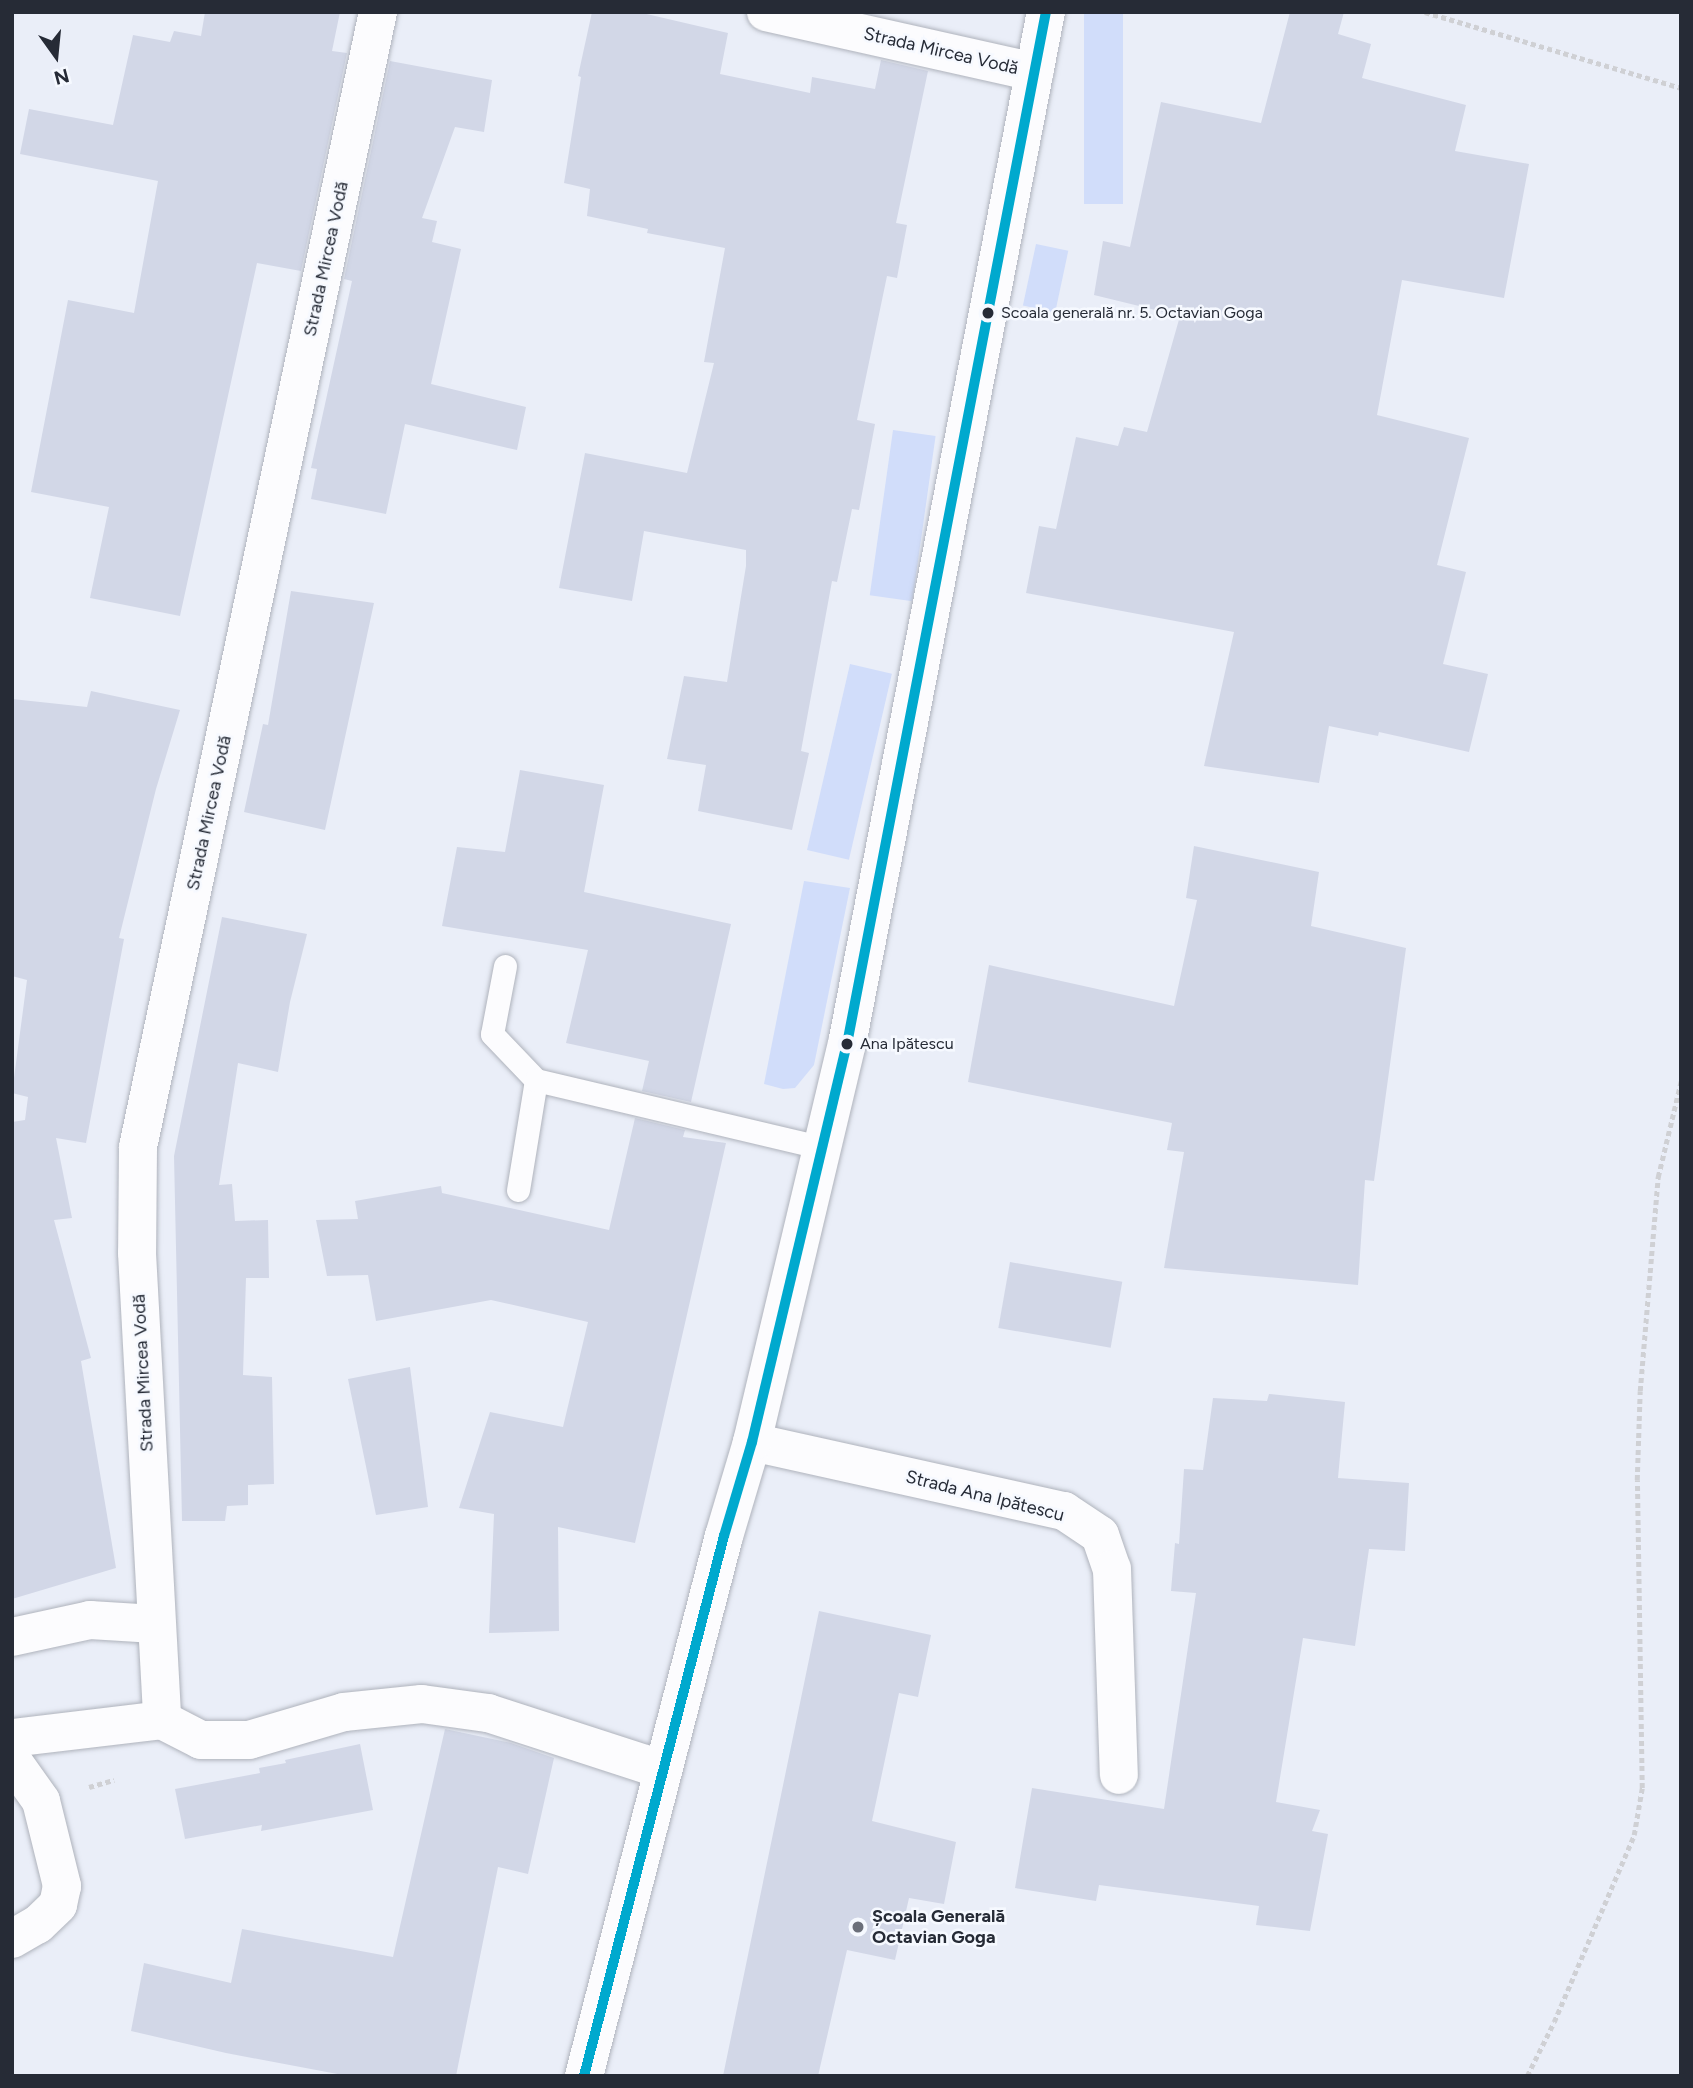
<!DOCTYPE html>
<meta charset="utf-8">
<style>
body{margin:0}
#map{position:relative;width:1693px;height:2088px;overflow:hidden;background:#eaeef8;font-family:Figtree,sans-serif}
div>[style]{position:absolute}
.green>*{inset:0;background:#d1ddfa;transform-origin:0 0}
.building>*{inset:0;background:#d2d7e7;transform-origin:0 0}
.path>*{height:4.5px;margin-top:-2.25px;transform-origin:0;background:repeating-linear-gradient(90deg,#cfd0d4 0 5px,transparent 0 8.5px)}
.roads{filter:drop-shadow(0 0 2px #afb3bc) drop-shadow(0 0 2px #afb3bc)}
.lane>*{height:23px;margin:-11.5px;padding:0 11.5px;transform-origin:11.5px;border-radius:11.5px;background:#fcfcfe}
.street>*{height:38px;margin:-19px;padding:0 19px;transform-origin:19px;border-radius:19px;background:#fcfcfe}
.secondary>*{height:38px;margin:-19px;padding:0 19px;transform-origin:19px;border-radius:19px;background:#fcfcfe}
.bus-1>*{height:10px;margin:-5px;padding:0 5px;transform-origin:5px;border-radius:5px;background:#00a9ce}
.dots>*{width:19px;height:19px;translate:-50% -50%;box-sizing:border-box;border:4px solid #f6f9ff;border-radius:50%}
span{translate:-50% -50%;white-space:nowrap;text-align:center;line-height:1.15;-webkit-text-stroke:5px #f6f9ff;paint-order:stroke}
.bus-label{font-size:16px;color:#262b36}
.left{translate:0 -50%;text-align:left}
.street-label{font-size:18px;color:#262b36}
.poi-label{font-size:18px;color:#262b36;font-weight:700}
.frame{position:absolute;inset:0;border:14px solid #262b36;pointer-events:none}
.north{position:absolute;left:21px;top:21px;width:70px;height:70px;-webkit-text-stroke:5px #f6f9ff;paint-order:stroke;rotate:165deg;font-size:19px;font-weight:700;line-height:28px;text-align:center;color:#262b36}
.north::after{content:'';display:block;margin:auto;width:24px;height:32px;background:#262b36;clip-path:polygon(50% 0,100% 100%,50% 72%,0 100%)}
</style>
<div id="map">
<div class="green">
<i style="left:1084px;top:12px;width:39px;height:192px"></i>
<i style="left:1036px;top:244px;width:33px;height:63px;rotate:12deg"></i>
<i style="left:893px;top:430px;width:43px;height:167px;rotate:8deg"></i>
<i style="left:850px;top:664px;width:43px;height:191px;rotate:13deg"></i>
<i style="clip-path:polygon(804px 881px,850px 888px,814px 1065px,795px 1088px,783px 1089px,764px 1084px)"></i>
</div>
<div class="building">
<i style="clip-path:polygon(205px 12px,340px 12px,332px 51px,347px 53px,301px 271px,257px 263px,180px 616px,90px 598px,109px 507px,31px 492px,68px 300px,134px 313px,158px 181px,20px 154px,29px 109px,113px 125px,133px 35px,170px 42px,174px 31px,201px 36px)"></i>
<i style="clip-path:polygon(592px 12px,638px 12px,728px 33px,720px 74px,810px 93px,812px 77px,875px 89px,881px 60px,928px 71px,896px 223px,907px 225px,897px 278px,887px 276px,857px 420px,875px 424px,859px 510px,852px 509px,837px 582px,832px 581px,801px 751px,809px 753px,792px 830px,698px 811px,706px 765px,667px 759px,684px 676px,727px 682px,746px 566px,746px 550px,644px 531px,632px 601px,559px 588px,585px 453px,687px 473px,714px 363px,704px 362px,725px 248px,647px 233px,648px 229px,587px 216px,590px 189px,564px 183px,581px 77px,578px 76px)"></i>
<i style="clip-path:polygon(1290px 12px,1344px 12px,1338px 34px,1371px 44px,1362px 78px,1466px 105px,1455px 151px,1529px 164px,1504px 298px,1402px 280px,1377px 415px,1469px 438px,1437px 565px,1466px 572px,1443px 664px,1488px 674px,1469px 752px,1379px 732px,1378px 736px,1329px 726px,1319px 783px,1204px 766px,1234px 632px,1026px 593px,1039px 526px,1056px 529px,1076px 437px,1118px 446px,1124px 427px,1147px 432px,1180px 316px,1094px 295px,1103px 241px,1130px 247px,1161px 102px,1261px 123px)"></i>
<i style="clip-path:polygon(390px 61px,492px 80px,484px 132px,455px 127px,422px 218px,437px 221px,432px 242px,461px 249px,431px 384px,526px 407px,517px 450px,405px 424px,386px 514px,311px 499px,317px 469px,311px 468px,352px 281px,344px 279px)"></i>
<i style="clip-path:polygon(291px 591px,374px 603px,325px 830px,244px 812px,263px 724px,268px 725px)"></i>
<i style="clip-path:polygon(91px 691px,180px 710px,156px 789px,119px 938px,124px 939px,86px 1143px,56px 1138px,72px 1218px,54px 1220px,91px 1358px,81px 1361px,116px 1568px,12px 1599px,12px 1122px,25px 1120px,28px 1097px,12px 1093px,27px 980px,12px 976px,12px 699px,87px 707px)"></i>
<i style="clip-path:polygon(520px 770px,604px 785px,584px 892px,731px 924px,691px 1102px,642px 1091px,649px 1061px,566px 1043px,588px 950px,442px 926px,457px 847px,505px 852px)"></i>
<i style="clip-path:polygon(1194px 846px,1319px 872px,1311px 926px,1406px 948px,1374px 1181px,1365px 1180px,1358px 1285px,1164px 1268px,1184px 1152px,1167px 1150px,1172px 1123px,968px 1082px,989px 965px,1174px 1006px,1197px 900px,1186px 898px)"></i>
<i style="clip-path:polygon(222px 917px,307px 934px,290px 1002px,278px 1072px,238px 1063px,219px 1185px,232px 1184px,235px 1221px,268px 1220px,269px 1278px,246px 1278px,243px 1375px,272px 1377px,274px 1484px,248px 1485px,248px 1505px,227px 1506px,225px 1521px,182px 1521px,174px 1156px)"></i>
<i style="clip-path:polygon(635px 1118px,685px 1130px,683px 1137px,726px 1143px,635px 1543px,558px 1527px,559px 1631px,489px 1633px,494px 1514px,459px 1508px,490px 1412px,563px 1427px,588px 1322px,491px 1300px,376px 1321px,368px 1275px,327px 1276px,316px 1220px,358px 1219px,355px 1201px,441px 1186px,442px 1193px,609px 1230px)"></i>
<i style="left:1010px;top:1262px;width:114px;height:67px;rotate:10deg"></i>
<i style="clip-path:polygon(410px 1367px,428px 1507px,376px 1515px,348px 1379px)"></i>
<i style="clip-path:polygon(1269px 1394px,1345px 1402px,1338px 1478px,1409px 1483px,1405px 1551px,1369px 1549px,1355px 1646px,1303px 1638px,1276px 1802px,1320px 1810px,1312px 1831px,1328px 1834px,1310px 1931px,1256px 1925px,1259px 1906px,1099px 1885px,1096px 1901px,1015px 1888px,1032px 1788px,1164px 1809px,1196px 1593px,1171px 1591px,1175px 1543px,1179px 1544px,1184px 1469px,1203px 1470px,1213px 1398px,1267px 1401px)"></i>
<i style="clip-path:polygon(819px 1611px,931px 1635px,918px 1697px,899px 1693px,872px 1821px,956px 1842px,944px 1904px,909px 1898px,895px 1960px,847px 1950px,818px 2076px,723px 2076px)"></i>
<i style="clip-path:polygon(445px 1729px,511px 1743px,554px 1758px,528px 1874px,498px 1867px,456px 2076px,348px 2076px,226px 2053px,131px 2031px,144px 1963px,231px 1983px,242px 1929px,393px 1957px)"></i>
<i style="clip-path:polygon(360px 1744px,373px 1810px,261px 1831px,262px 1825px,185px 1839px,175px 1789px,260px 1773px,259px 1768px,286px 1763px,285px 1760px)"></i>
</div>
<div class="path">
<i style="left:1425px;top:12px;width:267px;rotate:16.5deg"></i>
<i style="left:89px;top:1787px;width:26px;rotate:-16deg"></i>
<i style="left:1527px;top:2076px;width:60px;rotate:-63.4deg"></i>
<i style="left:1554px;top:2022px;width:203px;rotate:-66.8deg"></i>
<i style="left:1634px;top:1835px;width:48px;rotate:-80.3deg"></i>
<i style="left:1642px;top:1788px;width:308px;rotate:-90.9deg"></i>
<i style="left:1637px;top:1480px;width:89px;rotate:-88.1deg"></i>
<i style="left:1640px;top:1391px;width:215px;rotate:-85.2deg"></i>
<i style="left:1658px;top:1177px;width:99px;rotate:-76.5deg"></i>
</div>
<div class="roads">
<div class="lane">
<i style="left:505px;top:966px;width:69px;rotate:100.8deg"></i>
<i style="left:492px;top:1034px;width:64px;rotate:46.3deg"></i>
<i style="left:518px;top:1190px;width:111px;rotate:-80.7deg"></i>
<i style="left:536px;top:1080px;width:295px;rotate:13.3deg"></i>
</div>
<div class="street">
<i style="left:378px;top:12px;width:1160px;rotate:101.94deg"></i>
<i style="left:138px;top:1147px;width:106px;rotate:90.5deg"></i>
<i style="left:137px;top:1253px;width:468px;rotate:86.9deg"></i>
<i style="left:162px;top:1720px;width:44px;rotate:27.1deg"></i>
<i style="left:201px;top:1740px;width:48px"></i>
<i style="left:249px;top:1740px;width:99px;rotate:-16.4deg"></i>
<i style="left:344px;top:1712px;width:78px;rotate:-5.9deg"></i>
<i style="left:422px;top:1704px;width:67px;rotate:7.8deg"></i>
<i style="left:488px;top:1713px;width:184px;rotate:18deg"></i>
<i style="left:766px;top:12px;width:275px;rotate:12.6deg"></i>
<i style="left:752px;top:1442px;width:320px;rotate:12.5deg"></i>
<i style="left:1064px;top:1511px;width:43px;rotate:33.7deg"></i>
<i style="left:1100px;top:1535px;width:36px;rotate:71deg"></i>
<i style="left:1112px;top:1569px;width:206px;rotate:88.1deg"></i>
<i style="left:12px;top:1637px;width:80px;rotate:-12.3deg"></i>
<i style="left:90px;top:1620px;width:65px;rotate:3.5deg"></i>
<i style="left:12px;top:1738px;width:151px;rotate:-6.8deg"></i>
<i style="left:12px;top:1760px;width:50px;rotate:54.7deg"></i>
<i style="left:41px;top:1801px;width:88px;rotate:76.1deg"></i>
<i style="left:62px;top:1886px;width:19px;rotate:102deg"></i>
<i style="left:58px;top:1905px;width:28px;rotate:136deg"></i>
<i style="left:38px;top:1924px;width:30px;rotate:150deg"></i>
</div>
<div class="secondary">
<i style="left:584px;top:2076px;width:558px;rotate:-75.47deg"></i>
<i style="left:724px;top:1536px;width:98px;rotate:-73.4deg"></i>
<i style="left:752px;top:1442px;width:409px;rotate:-76.6deg"></i>
<i style="left:847px;top:1044px;width:1051px;rotate:-79.09deg"></i>
</div>
</div>
<div class="bus-1">
<i style="left:584px;top:2076px;width:558px;rotate:-75.47deg"></i>
<i style="left:724px;top:1536px;width:98px;rotate:-73.4deg"></i>
<i style="left:752px;top:1442px;width:409px;rotate:-76.6deg"></i>
<i style="left:847px;top:1044px;width:1051px;rotate:-79.09deg"></i>
</div>
<div class="dots">
<i style="left:988px;top:313px;background:#262b36"></i>
<i style="left:847px;top:1044px;background:#262b36"></i>
<i style="left:858px;top:1927px;background:#6b6f7a"></i>
</div>
<div class="bus-label">
<span class="left" style="left:1001px;top:313px">Scoala generală nr. 5. Octavian Goga</span>
<span class="left" style="left:860px;top:1044px">Ana Ipătescu</span>
</div>
<div class="street-label">
<span style="left:941px;top:51px;rotate:13deg">Strada Mircea Vodă</span>
<span style="left:326px;top:259px;rotate:-78deg">Strada Mircea Vodă</span>
<span style="left:209px;top:813px;rotate:-78deg">Strada Mircea Vodă</span>
<span style="left:143px;top:1373px;rotate:-93deg">Strada Mircea Vodă</span>
<span style="left:985px;top:1496px;rotate:14deg">Strada Ana Ipătescu</span>
</div>
<div class="poi-label">
<span class="left" style="left:872px;top:1927px">Școala Generală<br>Octavian Goga</span>
</div>
<div class="frame"></div>
<div class="north">N</div>
</div>
